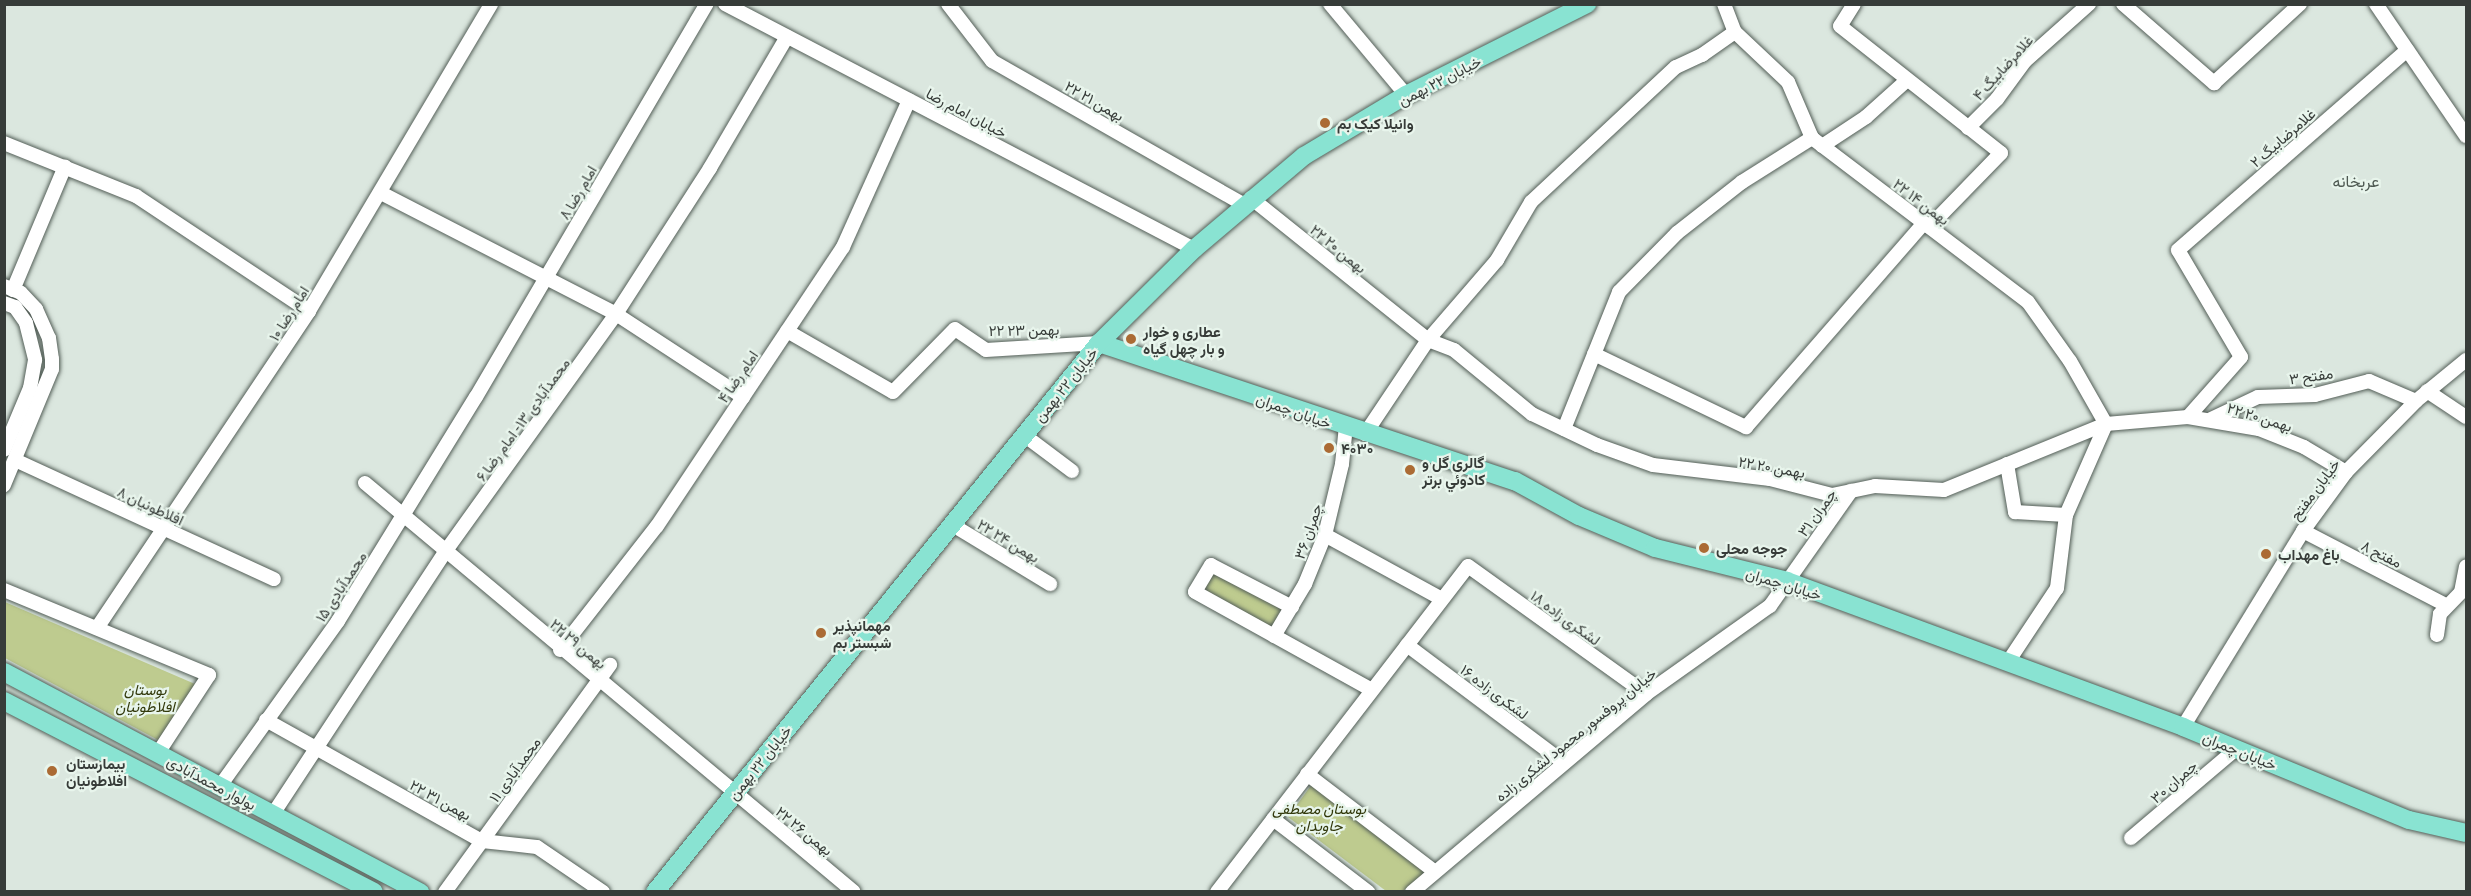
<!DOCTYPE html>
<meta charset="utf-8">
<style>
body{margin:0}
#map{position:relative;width:2471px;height:896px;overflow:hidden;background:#dbe7df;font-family:Literata,Vazirmatn,serif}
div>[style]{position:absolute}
.green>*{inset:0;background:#becb8f;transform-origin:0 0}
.roads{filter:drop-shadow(0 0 2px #535e57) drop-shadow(0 0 2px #535e57)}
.minor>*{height:14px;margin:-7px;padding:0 7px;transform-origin:7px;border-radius:7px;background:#fff}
.major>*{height:18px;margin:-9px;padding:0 9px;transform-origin:9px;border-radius:9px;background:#89e3d2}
.dots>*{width:16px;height:16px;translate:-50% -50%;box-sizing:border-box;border:3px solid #e8f5ec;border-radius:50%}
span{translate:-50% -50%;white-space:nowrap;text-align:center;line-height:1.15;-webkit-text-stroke:4.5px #e8f5ec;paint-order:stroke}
.street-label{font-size:15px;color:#373c39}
.poi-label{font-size:15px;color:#373c39;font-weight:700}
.left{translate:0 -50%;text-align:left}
.park-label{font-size:15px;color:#32390b;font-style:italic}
.neighbourhood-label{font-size:16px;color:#4e5952}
.frame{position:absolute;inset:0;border:6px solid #373c39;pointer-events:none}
</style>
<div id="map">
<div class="green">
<i style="left:1212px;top:571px;width:79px;height:23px;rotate:28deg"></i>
<i style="clip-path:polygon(4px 602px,5px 602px,195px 684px,158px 740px,5px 658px)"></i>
<i style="clip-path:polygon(1312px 784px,1426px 872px,1403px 891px,1386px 891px,1288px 817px)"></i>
</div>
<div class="roads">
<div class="minor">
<i style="left:725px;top:4px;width:529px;rotate:27.58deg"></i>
<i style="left:948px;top:4px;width:72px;rotate:52.3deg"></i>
<i style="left:992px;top:61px;width:289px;rotate:29.7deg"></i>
<i style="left:1330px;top:4px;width:119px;rotate:50.1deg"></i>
<i style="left:1724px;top:4px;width:30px;rotate:69deg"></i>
<i style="left:1735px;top:32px;width:73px;rotate:43.3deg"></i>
<i style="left:1788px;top:82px;width:61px;rotate:66.8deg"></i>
<i style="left:1812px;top:138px;width:271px;rotate:37.2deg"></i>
<i style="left:2028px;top:302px;width:72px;rotate:54.6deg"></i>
<i style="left:2070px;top:361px;width:73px;rotate:60.3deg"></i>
<i style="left:2106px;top:424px;width:99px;rotate:113.7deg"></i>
<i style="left:2066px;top:515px;width:74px;rotate:97deg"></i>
<i style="left:2057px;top:588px;width:89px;rotate:123.5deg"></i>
<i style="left:1854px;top:4px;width:26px;rotate:122deg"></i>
<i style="left:1840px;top:26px;width:205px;rotate:38.3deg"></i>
<i style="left:2001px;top:153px;width:103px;rotate:134.2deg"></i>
<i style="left:2123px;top:4px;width:121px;rotate:41deg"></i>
<i style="left:2214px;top:83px;width:117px;rotate:-42.6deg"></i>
<i style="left:2376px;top:4px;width:160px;rotate:55.7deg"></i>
<i style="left:1968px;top:128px;width:41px;rotate:-45deg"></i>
<i style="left:1997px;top:99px;width:47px;rotate:-53.6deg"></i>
<i style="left:2025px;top:61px;width:86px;rotate:-41.7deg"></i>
<i style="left:4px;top:143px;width:142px;rotate:21.9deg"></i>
<i style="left:136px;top:196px;width:208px;rotate:33.6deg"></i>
<i style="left:1822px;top:146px;width:53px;rotate:-33.4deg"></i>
<i style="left:1866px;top:117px;width:54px;rotate:-42deg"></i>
<i style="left:381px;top:193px;width:264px;rotate:27.2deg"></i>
<i style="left:616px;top:314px;width:152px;rotate:33.2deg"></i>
<i style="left:1251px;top:198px;width:227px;rotate:38.7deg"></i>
<i style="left:1428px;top:340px;width:28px;rotate:21deg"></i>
<i style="left:1454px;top:350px;width:101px;rotate:39.4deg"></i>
<i style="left:1532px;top:414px;width:72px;rotate:25.5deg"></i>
<i style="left:1597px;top:445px;width:59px;rotate:19.7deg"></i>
<i style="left:1653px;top:465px;width:118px;rotate:6.8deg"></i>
<i style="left:1770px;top:479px;width:64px;rotate:14.5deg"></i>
<i style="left:1832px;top:495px;width:44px;rotate:-11.8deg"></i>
<i style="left:1875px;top:486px;width:69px;rotate:3.3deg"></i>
<i style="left:1944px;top:490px;width:175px;rotate:-22.2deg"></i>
<i style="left:2106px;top:424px;width:82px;rotate:-4.9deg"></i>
<i style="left:2188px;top:417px;width:72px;rotate:9.6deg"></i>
<i style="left:2259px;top:429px;width:48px;rotate:21.8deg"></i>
<i style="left:2304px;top:447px;width:49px;rotate:30.8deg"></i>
<i style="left:4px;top:286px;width:18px;rotate:22deg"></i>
<i style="left:21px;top:293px;width:22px;rotate:47deg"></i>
<i style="left:36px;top:309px;width:32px;rotate:66deg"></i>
<i style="left:49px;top:338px;width:21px;rotate:82deg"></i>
<i style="left:52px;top:359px;width:10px;rotate:90deg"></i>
<i style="left:52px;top:369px;width:126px;rotate:112.5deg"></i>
<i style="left:13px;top:290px;width:134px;rotate:-67.2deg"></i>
<i style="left:4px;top:303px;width:12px;rotate:20deg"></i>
<i style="left:15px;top:307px;width:19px;rotate:55deg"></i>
<i style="left:26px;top:323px;width:38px;rotate:76deg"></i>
<i style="left:35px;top:360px;width:28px;rotate:100deg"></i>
<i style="left:30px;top:388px;width:67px;rotate:112.8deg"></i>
<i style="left:787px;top:331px;width:122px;rotate:29.9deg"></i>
<i style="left:893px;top:392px;width:88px;rotate:-45.5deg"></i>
<i style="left:955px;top:329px;width:37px;rotate:34deg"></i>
<i style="left:986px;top:350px;width:113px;rotate:-3.5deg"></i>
<i style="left:1594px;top:354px;width:169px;rotate:25.7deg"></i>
<i style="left:1746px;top:427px;width:271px;rotate:-48.9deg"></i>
<i style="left:2427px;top:391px;width:47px;rotate:33.7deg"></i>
<i style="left:2188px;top:417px;width:80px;rotate:-48.5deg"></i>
<i style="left:2241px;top:357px;width:124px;rotate:-120.5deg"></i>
<i style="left:2178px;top:250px;width:304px;rotate:-41.1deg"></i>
<i style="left:2211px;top:419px;width:52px;rotate:-25.1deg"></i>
<i style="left:2258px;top:397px;width:57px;rotate:-2deg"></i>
<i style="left:2315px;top:395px;width:56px;rotate:-14.5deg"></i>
<i style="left:2369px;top:381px;width:51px;rotate:23.1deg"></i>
<i style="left:1564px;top:429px;width:148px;rotate:-68.1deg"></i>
<i style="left:1619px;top:292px;width:83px;rotate:-45.5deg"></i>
<i style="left:1677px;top:233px;width:83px;rotate:-38.1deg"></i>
<i style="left:1742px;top:182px;width:83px;rotate:-32.2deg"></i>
<i style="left:1365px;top:434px;width:113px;rotate:-56.2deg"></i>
<i style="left:1428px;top:340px;width:106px;rotate:-49.2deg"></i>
<i style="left:1497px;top:260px;width:67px;rotate:-59.6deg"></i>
<i style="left:1531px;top:202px;width:198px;rotate:-43deg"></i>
<i style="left:1676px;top:67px;width:29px;rotate:-25deg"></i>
<i style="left:1702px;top:55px;width:40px;rotate:-34.9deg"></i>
<i style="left:1024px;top:435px;width:60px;rotate:36.9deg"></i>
<i style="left:15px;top:460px;width:285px;rotate:24.7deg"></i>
<i style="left:2007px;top:464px;width:49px;rotate:80.5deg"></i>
<i style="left:2015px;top:512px;width:51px;rotate:3.4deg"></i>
<i style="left:365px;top:483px;width:637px;rotate:39.91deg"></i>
<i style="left:951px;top:524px;width:116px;rotate:31.2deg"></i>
<i style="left:2303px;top:531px;width:161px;rotate:27.4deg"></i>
<i style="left:1325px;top:535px;width:133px;rotate:28.7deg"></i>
<i style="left:4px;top:590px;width:222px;rotate:22.5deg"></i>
<i style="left:209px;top:675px;width:93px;rotate:123.2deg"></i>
<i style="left:1292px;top:607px;width:91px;rotate:-152.6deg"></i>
<i style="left:1211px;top:565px;width:31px;rotate:121deg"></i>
<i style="left:1195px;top:592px;width:202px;rotate:29deg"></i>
<i style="left:97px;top:628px;width:381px;rotate:-56.2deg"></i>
<i style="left:309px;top:311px;width:357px;rotate:-59.3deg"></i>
<i style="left:2437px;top:635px;width:21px;rotate:-82deg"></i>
<i style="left:2440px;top:614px;width:30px;rotate:-46deg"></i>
<i style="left:2461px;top:592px;width:26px;rotate:-79deg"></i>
<i style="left:1274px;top:636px;width:61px;rotate:-59.2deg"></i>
<i style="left:1305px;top:584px;width:53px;rotate:-67.8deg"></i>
<i style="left:1325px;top:535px;width:73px;rotate:-76.5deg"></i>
<i style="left:1342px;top:464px;width:36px;rotate:-84deg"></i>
<i style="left:1407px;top:645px;width:196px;rotate:36.9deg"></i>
<i style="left:560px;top:650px;width:157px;rotate:-52deg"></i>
<i style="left:657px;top:526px;width:335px;rotate:-56.3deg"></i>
<i style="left:843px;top:247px;width:161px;rotate:-65.8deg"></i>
<i style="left:266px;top:720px;width:248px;rotate:29.3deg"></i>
<i style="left:482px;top:841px;width:55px;rotate:6.2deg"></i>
<i style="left:537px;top:847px;width:80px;rotate:34.3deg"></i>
<i style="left:2183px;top:727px;width:230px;rotate:-58.5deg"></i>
<i style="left:2303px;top:531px;width:73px;rotate:-53.9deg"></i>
<i style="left:2346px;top:472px;width:100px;rotate:-45.4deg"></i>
<i style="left:2416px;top:401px;width:65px;rotate:-39.4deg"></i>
<i style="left:1307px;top:774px;width:161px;rotate:37.4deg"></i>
<i style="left:220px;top:786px;width:203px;rotate:-54.4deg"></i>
<i style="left:338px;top:621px;width:263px;rotate:-58.4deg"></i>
<i style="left:476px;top:397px;width:456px;rotate:-59.6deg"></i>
<i style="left:273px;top:814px;width:313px;rotate:-56.7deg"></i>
<i style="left:445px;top:552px;width:293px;rotate:-54.3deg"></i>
<i style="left:616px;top:314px;width:174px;rotate:-57.2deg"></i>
<i style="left:710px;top:168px;width:152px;rotate:-59.6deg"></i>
<i style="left:1273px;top:819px;width:120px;rotate:37.5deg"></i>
<i style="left:2131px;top:838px;width:138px;rotate:-40.3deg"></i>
<i style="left:445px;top:892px;width:281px;rotate:-54deg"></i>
<i style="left:1217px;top:892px;width:411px;rotate:-52.4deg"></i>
<i style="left:1468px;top:566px;width:219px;rotate:35.7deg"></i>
<i style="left:1412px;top:892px;width:307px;rotate:-40.2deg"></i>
<i style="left:1646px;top:694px;width:152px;rotate:-35.4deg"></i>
<i style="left:1770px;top:606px;width:141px;rotate:-54.8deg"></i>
</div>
<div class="major">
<i style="left:1099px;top:343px;width:438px;rotate:18.4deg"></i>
<i style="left:1515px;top:481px;width:73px;rotate:28.7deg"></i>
<i style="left:1579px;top:516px;width:82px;rotate:22.8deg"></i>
<i style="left:1655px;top:548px;width:136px;rotate:14deg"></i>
<i style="left:1787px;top:581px;width:422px;rotate:20.2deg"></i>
<i style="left:2183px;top:727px;width:244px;rotate:22.4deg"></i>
<i style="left:2409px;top:820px;width:58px;rotate:12.8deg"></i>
<i style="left:4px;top:672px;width:471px;rotate:27.9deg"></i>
<i style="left:4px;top:701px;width:416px;rotate:27.3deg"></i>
<i style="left:655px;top:892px;width:706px;rotate:-51.04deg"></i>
<i style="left:1099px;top:343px;width:134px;rotate:-44.7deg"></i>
<i style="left:1194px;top:249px;width:144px;rotate:-40.2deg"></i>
<i style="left:1304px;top:156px;width:119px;rotate:-30.9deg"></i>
<i style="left:1406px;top:95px;width:203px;rotate:-26.7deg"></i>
</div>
</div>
<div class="dots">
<i style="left:1325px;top:123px;background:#ab6b34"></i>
<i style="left:1131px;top:339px;background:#ab6b34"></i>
<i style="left:1329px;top:448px;background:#ab6b34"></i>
<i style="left:1410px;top:470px;background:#ab6b34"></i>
<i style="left:1704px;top:548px;background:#ab6b34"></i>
<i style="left:2266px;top:554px;background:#ab6b34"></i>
<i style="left:821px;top:633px;background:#ab6b34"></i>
<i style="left:52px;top:771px;background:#ab6b34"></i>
</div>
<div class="street-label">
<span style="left:2002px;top:67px;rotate:-48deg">غلامرضابیگ ۴</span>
<span style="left:1439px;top:80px;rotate:-27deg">خیابان ۲۲ بهمن</span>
<span style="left:1095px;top:100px;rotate:30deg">۲۲ بهمن ۲۱</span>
<span style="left:967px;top:112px;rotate:28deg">خیابان امام رضا</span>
<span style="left:2282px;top:137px;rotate:-41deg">غلامرضابیگ ۲</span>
<span style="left:577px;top:192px;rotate:-60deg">امام رضا ۸</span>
<span style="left:1922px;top:201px;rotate:37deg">۲۲ بهمن ۱۴</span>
<span style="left:1339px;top:248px;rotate:39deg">۲۲ بهمن ۲۰</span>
<span style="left:288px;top:313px;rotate:-58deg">امام رضا ۱۰</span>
<span style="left:1024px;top:329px;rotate:-1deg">۲۲ بهمن ۲۳</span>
<span style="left:2311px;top:375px;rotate:-8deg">مفتح ۳</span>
<span style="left:737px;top:376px;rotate:-56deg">امام رضا ۴</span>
<span style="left:1065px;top:384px;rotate:-51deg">خیابان ۲۲ بهمن</span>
<span style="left:1294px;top:410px;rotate:19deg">خیابان چمران</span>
<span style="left:2260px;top:416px;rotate:17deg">۲۲ بهمن ۲۰</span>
<span style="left:522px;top:419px;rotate:-54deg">محمدآبادی ۱۳- امام رضا ۶</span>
<span style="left:1772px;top:466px;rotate:10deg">۲۲ بهمن ۲۰</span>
<span style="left:2314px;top:489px;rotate:-53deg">خیابان مفتح</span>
<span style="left:151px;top:505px;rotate:25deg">افلاطونیان ۸</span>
<span style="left:1816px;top:512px;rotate:-54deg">چمران ۳۱</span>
<span style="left:1307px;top:531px;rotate:-71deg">چمران ۳۶</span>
<span style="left:1009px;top:540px;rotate:31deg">۲۲ بهمن ۲۴</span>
<span style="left:2382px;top:553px;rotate:27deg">مفتح ۸</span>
<span style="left:1784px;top:583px;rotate:17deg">خیابان چمران</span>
<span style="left:340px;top:586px;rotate:-57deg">محمدآبادی ۱۵</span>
<span style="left:1566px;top:617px;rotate:36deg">لشکری زاده ۱۸</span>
<span style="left:579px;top:643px;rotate:40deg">۲۲ بهمن ۲۹</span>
<span style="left:1495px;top:691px;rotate:37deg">لشکری زاده ١۶</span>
<span style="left:1575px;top:734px;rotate:-39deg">خیابان پروفسور محمود لشکری زاده</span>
<span style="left:2240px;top:750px;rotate:22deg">خیابان چمران</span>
<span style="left:759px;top:762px;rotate:-51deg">خیابان ۲۲ بهمن</span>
<span style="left:514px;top:769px;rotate:-54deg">محمدآبادی ۱۱</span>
<span style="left:2173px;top:781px;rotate:-41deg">چمران ۳۰</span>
<span style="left:212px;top:782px;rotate:28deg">بولوار محمدآبادی</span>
<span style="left:441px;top:799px;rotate:29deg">۲۲ بهمن ۳۱</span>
<span style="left:805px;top:830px;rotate:39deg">۲۲ بهمن ۲۶</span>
</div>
<div class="poi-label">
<span class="left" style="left:1337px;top:123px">وانیلا کیک بم</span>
<span class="left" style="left:1143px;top:339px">عطاری و خوار<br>و بار چهل گیاه</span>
<span class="left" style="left:1341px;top:448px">۴۰۳۰</span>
<span class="left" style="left:1422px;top:470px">گالري گل و<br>كادوئي برتر</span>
<span class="left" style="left:1716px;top:548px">جوجه محلی</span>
<span class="left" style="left:2278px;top:554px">باغ مهداب</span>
<span class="left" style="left:833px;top:633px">مهمانپذیر<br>شبستر بم</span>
<span class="left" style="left:66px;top:771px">بیمارستان<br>افلاطونیان</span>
</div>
<div class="park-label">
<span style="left:145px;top:697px">بوستان<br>افلاطونیان</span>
<span style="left:1319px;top:816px">بوستان مصطفی<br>جاویدان</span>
</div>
<div class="neighbourhood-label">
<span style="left:2356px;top:180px">عربخانه</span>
</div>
<div class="frame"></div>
</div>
